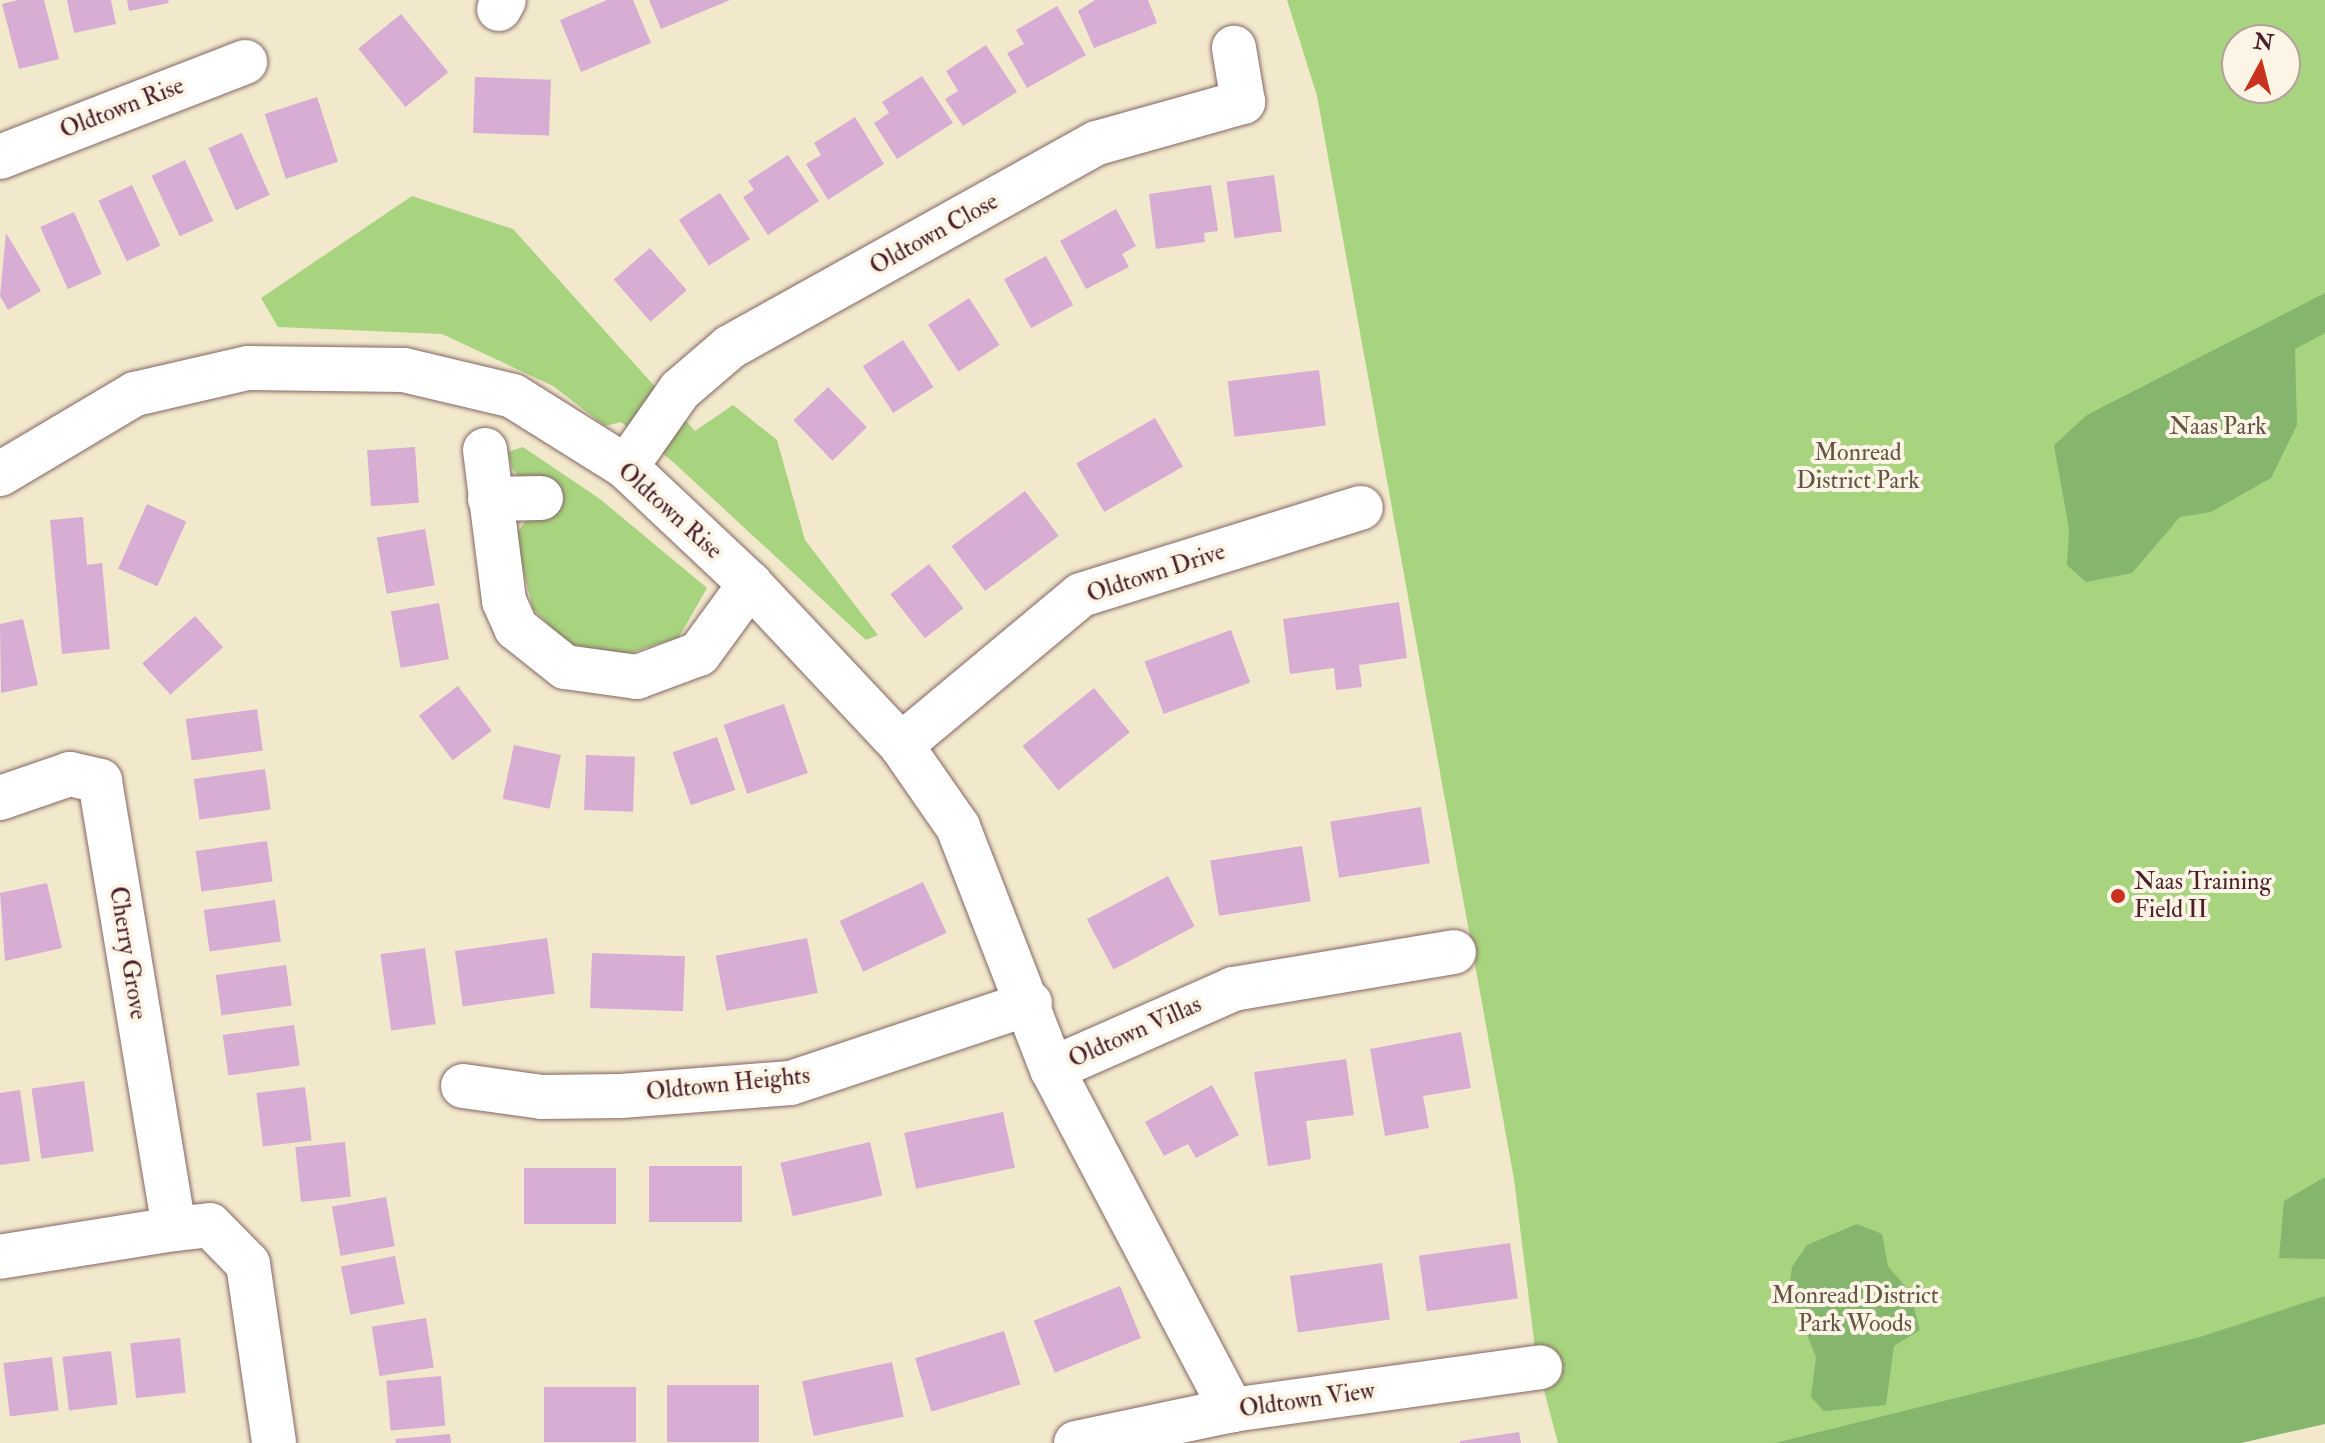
<!DOCTYPE html>
<style>
body{margin:0}
#map{position:relative;width:2325px;height:1443px;overflow:hidden;background:#f2e9cd;font-family:"IM FELL Double Pica",serif}
div>[style]{position:absolute}
.green>*{inset:0;background:#a8d37f}
.forest>*{inset:0;background:#86b56e}
.building>*{inset:0;background:#d7add4;transform-origin:0 0}
.roads{filter:drop-shadow(0 0 2px #856664) drop-shadow(0 0 2px #856664)}
.street>*{height:44px;margin:-22px;padding:0 22px;transform-origin:22px;border-radius:22px;background:#fff}
.dots>*{width:22px;height:22px;translate:-50% -50%;box-sizing:border-box;border:4px solid #fcf5e5;border-radius:50%}
span{translate:-50% -50%;white-space:nowrap;text-align:center;line-height:1.15;-webkit-text-stroke:8px #fcf5e5;paint-order:stroke}
.street-label{font-size:24px;color:#4a1f2b}
.park-label{font-size:24px;color:#654}
.poi-label{font-size:24px;color:#4a1f2b}
.left{translate:0 -50%;text-align:left}
.north{position:absolute;left:2221px;top:24px;width:80px;height:80px;box-sizing:border-box;background:#fcf5e5;border:2px solid #b59f9b;border-radius:50%;rotate:7deg;font-size:22px;font-weight:700;line-height:32px;text-align:center;color:#4a1f2b}
.north::after{content:'';display:block;margin:auto;width:28px;height:36px;background:#c8321e;clip-path:polygon(50% 0,100% 100%,50% 72%,0 100%)}
</style>
<div id="map">
<div class="green">
<i style="clip-path:polygon(evenodd,1287px 0,2325px 0,2325px 1384px,2085px 1443px,1558px 1443px,1537px 1364px,1514px 1179px,1317px 96px,1287px 0,2237px 40px,2285px 40px,2285px 88px,2237px 88px,2237px 40px)"></i>
<i style="clip-path:polygon(412px 196px,513px 229px,695px 431px,733px 405px,777px 440px,805px 540px,878px 635px,866px 640px,672px 461px,621px 422px,605px 426px,553px 386px,442px 334px,278px 327px,261px 298px)"></i>
<i style="clip-path:polygon(523px 447px,600px 499px,707px 588px,679px 637px,621px 656px,574px 649px,533px 609px,515px 536px,526px 520px,544px 514px,512px 468px,508px 452px)"></i>
</div>
<div class="forest">
<i style="clip-path:polygon(2325px 293px,2325px 333px,2295px 349px,2297px 425px,2271px 478px,2211px 512px,2180px 517px,2132px 573px,2086px 582px,2067px 565px,2069px 529px,2054px 445px,2087px 415px)"></i>
<i style="clip-path:polygon(2325px 1177px,2325px 1259px,2279px 1258px,2284px 1201px)"></i>
<i style="clip-path:polygon(1857px 1224px,1882px 1234px,1888px 1266px,1910px 1292px,1920px 1330px,1894px 1346px,1886px 1405px,1824px 1411px,1811px 1397px,1816px 1357px,1789px 1290px,1792px 1267px,1807px 1245px)"></i>
<i style="clip-path:polygon(2325px 1296px,2325px 1424px,2241px 1443px,1775px 1443px,2200px 1337px)"></i>
</div>
<div class="building">
<i style="clip-path:polygon(18px 0,44px 0,59px 59px,19px 69px,2px 4px)"></i>
<i style="clip-path:polygon(67px 0,111px 0,116px 24px,74px 33px)"></i>
<i style="clip-path:polygon(127px 0,168px 0,169px 3px,129px 11px)"></i>
<i style="clip-path:polygon(607px 0,633px 0,651px 43px,581px 72px,560px 20px)"></i>
<i style="clip-path:polygon(649px 0,730px 0,661px 29px)"></i>
<i style="clip-path:polygon(1095px 0,1148px 0,1157px 23px,1094px 48px,1078px 11px)"></i>
<i style="clip-path:polygon(1057px 6px,1086px 55px,1027px 88px,1007px 53px,1024px 44px,1016px 30px)"></i>
<i style="left:401px;top:14px;width:75px;height:55px;rotate:51deg"></i>
<i style="clip-path:polygon(986px 45px,1017px 92px,963px 126px,945px 99px,958px 91px,946px 71px)"></i>
<i style="clip-path:polygon(922px 76px,953px 123px,897px 159px,874px 123px,889px 113px,882px 102px)"></i>
<i style="left:475px;top:77px;width:76px;height:56px;rotate:2deg"></i>
<i style="left:317px;top:97px;width:68px;height:55px;rotate:72deg"></i>
<i style="clip-path:polygon(855px 117px,884px 164px,828px 200px,806px 164px,821px 155px,814px 143px)"></i>
<i style="left:242px;top:133px;width:68px;height:37px;rotate:66deg"></i>
<i style="clip-path:polygon(788px 155px,819px 201px,768px 235px,743px 197px,754px 190px,748px 181px)"></i>
<i style="left:185px;top:160px;width:67px;height:37px;rotate:65deg"></i>
<i style="left:1274px;top:175px;width:57px;height:48px;rotate:82deg"></i>
<i style="left:132px;top:185px;width:67px;height:37px;rotate:65deg"></i>
<i style="clip-path:polygon(1211px 185px,1218px 231px,1204px 233px,1205px 242px,1156px 249px,1149px 194px)"></i>
<i style="left:720px;top:193px;width:55px;height:49px;rotate:57deg"></i>
<i style="clip-path:polygon(1116px 209px,1136px 246px,1122px 254px,1129px 267px,1086px 289px,1060px 241px)"></i>
<i style="left:74px;top:212px;width:68px;height:37px;rotate:66deg"></i>
<i style="clip-path:polygon(6px 233px,41px 291px,8px 310px,0 296px)"></i>
<i style="left:650px;top:248px;width:56px;height:48px;rotate:49deg"></i>
<i style="left:1046px;top:256px;width:56px;height:48px;rotate:61deg"></i>
<i style="left:969px;top:298px;width:56px;height:49px;rotate:57deg"></i>
<i style="left:903px;top:340px;width:56px;height:48px;rotate:57deg"></i>
<i style="left:1319px;top:370px;width:56px;height:92px;rotate:83deg"></i>
<i style="left:828px;top:387px;width:56px;height:48px;rotate:46deg"></i>
<i style="left:1155px;top:418px;width:56px;height:91px;rotate:60deg"></i>
<i style="left:415px;top:447px;width:56px;height:48px;rotate:86deg"></i>
<i style="left:1025px;top:491px;width:56px;height:92px;rotate:53deg"></i>
<i style="left:147px;top:504px;width:43px;height:71px;rotate:24deg"></i>
<i style="clip-path:polygon(83px 517px,87px 565px,102px 563px,110px 649px,62px 654px,50px 520px)"></i>
<i style="left:425px;top:529px;width:57px;height:49px;rotate:80deg"></i>
<i style="left:929px;top:564px;width:56px;height:49px;rotate:52deg"></i>
<i style="clip-path:polygon(1399px 602px,1407px 658px,1359px 665px,1362px 687px,1336px 690px,1334px 668px,1290px 674px,1283px 619px)"></i>
<i style="left:439px;top:603px;width:57px;height:49px;rotate:80deg"></i>
<i style="left:195px;top:616px;width:42px;height:71px;rotate:48deg"></i>
<i style="clip-path:polygon(23px 619px,38px 685px,1px 693px,0 624px)"></i>
<i style="left:1231px;top:630px;width:56px;height:92px;rotate:70deg"></i>
<i style="left:458px;top:686px;width:56px;height:49px;rotate:53deg"></i>
<i style="left:1094px;top:688px;width:57px;height:92px;rotate:51deg"></i>
<i style="left:784px;top:704px;width:73px;height:64px;rotate:71deg"></i>
<i style="left:257px;top:709px;width:42px;height:72px;rotate:82deg"></i>
<i style="left:717px;top:737px;width:56px;height:47px;rotate:71deg"></i>
<i style="left:514px;top:745px;width:48px;height:55px;rotate:12deg"></i>
<i style="left:586px;top:755px;width:49px;height:55px;rotate:2deg"></i>
<i style="left:265px;top:769px;width:41px;height:72px;rotate:82deg"></i>
<i style="left:1421px;top:807px;width:57px;height:92px;rotate:81deg"></i>
<i style="left:267px;top:841px;width:41px;height:72px;rotate:82deg"></i>
<i style="left:1302px;top:846px;width:56px;height:93px;rotate:81deg"></i>
<i style="left:1168px;top:876px;width:57px;height:92px;rotate:62deg"></i>
<i style="left:923px;top:882px;width:56px;height:92px;rotate:65deg"></i>
<i style="clip-path:polygon(47px 883px,62px 948px,5px 961px,0 893px)"></i>
<i style="left:275px;top:900px;width:42px;height:72px;rotate:82deg"></i>
<i style="left:547px;top:938px;width:56px;height:93px;rotate:82deg"></i>
<i style="left:807px;top:938px;width:56px;height:93px;rotate:79deg"></i>
<i style="left:425px;top:948px;width:77px;height:45px;rotate:82deg"></i>
<i style="left:592px;top:953px;width:93px;height:55px;rotate:2deg"></i>
<i style="left:286px;top:965px;width:41px;height:71px;rotate:82deg"></i>
<i style="left:294px;top:1025px;width:41px;height:72px;rotate:82deg"></i>
<i style="clip-path:polygon(1461px 1032px,1471px 1088px,1423px 1096px,1429px 1128px,1385px 1136px,1370px 1049px)"></i>
<i style="clip-path:polygon(1346px 1059px,1354px 1115px,1306px 1121px,1311px 1159px,1268px 1166px,1254px 1072px)"></i>
<i style="left:84px;top:1081px;width:71px;height:53px;rotate:82deg"></i>
<i style="clip-path:polygon(1212px 1085px,1239px 1135px,1196px 1158px,1188px 1144px,1164px 1156px,1145px 1122px)"></i>
<i style="left:305px;top:1087px;width:54px;height:49px;rotate:83deg"></i>
<i style="clip-path:polygon(20px 1090px,30px 1161px,0 1165px,0 1093px)"></i>
<i style="left:1003px;top:1112px;width:57px;height:101px;rotate:78deg"></i>
<i style="left:345px;top:1142px;width:55px;height:50px;rotate:84deg"></i>
<i style="left:870px;top:1142px;width:55px;height:92px;rotate:77deg"></i>
<i style="left:649px;top:1166px;width:93px;height:56px"></i>
<i style="left:524px;top:1168px;width:92px;height:56px"></i>
<i style="left:386px;top:1197px;width:50px;height:55px;rotate:80deg"></i>
<i style="left:1510px;top:1243px;width:56px;height:92px;rotate:82deg"></i>
<i style="left:395px;top:1256px;width:49px;height:55px;rotate:79deg"></i>
<i style="left:1382px;top:1263px;width:57px;height:93px;rotate:82deg"></i>
<i style="left:1120px;top:1286px;width:56px;height:93px;rotate:68deg"></i>
<i style="left:426px;top:1318px;width:50px;height:55px;rotate:81deg"></i>
<i style="left:1004px;top:1331px;width:56px;height:93px;rotate:73deg"></i>
<i style="left:180px;top:1338px;width:55px;height:50px;rotate:84deg"></i>
<i style="left:111px;top:1351px;width:54px;height:49px;rotate:83deg"></i>
<i style="left:52px;top:1357px;width:54px;height:49px;rotate:83deg"></i>
<i style="left:892px;top:1362px;width:56px;height:92px;rotate:78deg"></i>
<i style="left:441px;top:1376px;width:50px;height:55px;rotate:85deg"></i>
<i style="left:759px;top:1385px;width:57px;height:92px;rotate:90deg"></i>
<i style="left:544px;top:1387px;width:92px;height:55px"></i>
<i style="clip-path:polygon(1519px 1432px,1521px 1443px,1460px 1443px,1460px 1441px)"></i>
<i style="clip-path:polygon(450px 1434px,451px 1443px,396px 1443px,395px 1439px)"></i>
</div>
<div class="roads">
<div class="street">
<i style="left:499px;top:9px;width:10px;rotate:-61deg"></i>
<i style="left:0;top:157px;width:263px;rotate:-21.2deg"></i>
<i style="left:485px;top:450px;width:152px;rotate:82.8deg"></i>
<i style="left:504px;top:601px;width:30px;rotate:66deg"></i>
<i style="left:516px;top:628px;width:63px;rotate:38.5deg"></i>
<i style="left:565px;top:667px;width:73px;rotate:7.9deg"></i>
<i style="left:637px;top:677px;width:66px;rotate:-20.4deg"></i>
<i style="left:699px;top:654px;width:87px;rotate:-53.9deg"></i>
<i style="left:626px;top:467px;width:94px;rotate:-55deg"></i>
<i style="left:680px;top:390px;width:66px;rotate:-40.7deg"></i>
<i style="left:730px;top:347px;width:420px;rotate:-29.1deg"></i>
<i style="left:1097px;top:143px;width:152px;rotate:-15.7deg"></i>
<i style="left:1243px;top:102px;width:55px;rotate:-99.5deg"></i>
<i style="left:0;top:474px;width:157px;rotate:-30.7deg"></i>
<i style="left:135px;top:394px;width:116px;rotate:-13deg"></i>
<i style="left:248px;top:368px;width:156px;rotate:0.7deg"></i>
<i style="left:404px;top:370px;width:112px;rotate:13.4deg"></i>
<i style="left:513px;top:396px;width:133px;rotate:32.1deg"></i>
<i style="left:626px;top:467px;width:170px;rotate:43.3deg"></i>
<i style="left:750px;top:584px;width:221px;rotate:46.8deg"></i>
<i style="left:901px;top:745px;width:100px;rotate:55.2deg"></i>
<i style="left:958px;top:827px;width:260px;rotate:68.8deg"></i>
<i style="left:1052px;top:1069px;width:386px;rotate:62.2deg"></i>
<i style="left:490px;top:499px;width:51px;rotate:-1.1deg"></i>
<i style="left:901px;top:745px;width:234px;rotate:-39.8deg"></i>
<i style="left:1081px;top:595px;width:293px;rotate:-17.3deg"></i>
<i style="left:0;top:798px;width:74px;rotate:-18.9deg"></i>
<i style="left:70px;top:774px;width:31px;rotate:13deg"></i>
<i style="left:100px;top:781px;width:454px;rotate:80.6deg"></i>
<i style="left:174px;top:1229px;width:176px;rotate:170.9deg"></i>
<i style="left:1052px;top:1069px;width:198px;rotate:-23.8deg"></i>
<i style="left:1233px;top:989px;width:224px;rotate:-9.5deg"></i>
<i style="left:463px;top:1086px;width:80px;rotate:7.9deg"></i>
<i style="left:542px;top:1097px;width:79px;rotate:-0.7deg"></i>
<i style="left:621px;top:1096px;width:170px;rotate:-4.4deg"></i>
<i style="left:791px;top:1083px;width:252px;rotate:-18.5deg"></i>
<i style="left:174px;top:1229px;width:36px;rotate:-6deg"></i>
<i style="left:210px;top:1225px;width:54px;rotate:45.7deg"></i>
<i style="left:248px;top:1264px;width:181px;rotate:81.7deg"></i>
<i style="left:1076px;top:1443px;width:159px;rotate:-11.9deg"></i>
<i style="left:1232px;top:1410px;width:311px;rotate:-7.9deg"></i>
</div>
</div>
<div class="dots">
<i style="left:2118px;top:896px;background:#c8321e"></i>
</div>
<div class="street-label">
<span style="left:122px;top:108px;rotate:-21deg">Oldtown Rise</span>
<span style="left:934px;top:234px;rotate:-29deg">Oldtown Close</span>
<span style="left:670px;top:511px;rotate:42deg">Oldtown Rise</span>
<span style="left:1156px;top:573px;rotate:-18deg">Oldtown Drive</span>
<span style="left:128px;top:953px;rotate:81deg">Cherry Grove</span>
<span style="left:1135px;top:1032px;rotate:-24deg">Oldtown Villas</span>
<span style="left:728px;top:1084px;rotate:-6deg">Oldtown Heights</span>
<span style="left:1307px;top:1400px;rotate:-8deg">Oldtown View</span>
</div>
<div class="park-label">
<span style="left:2218px;top:427px">Naas Park</span>
<span style="left:1858px;top:467px">Monread<br>District Park</span>
<span style="left:1855px;top:1310px">Monread District<br>Park Woods</span>
</div>
<div class="poi-label">
<span class="left" style="left:2134px;top:896px">Naas Training<br>Field II</span>
</div>
<div class="north">N</div>
</div>
